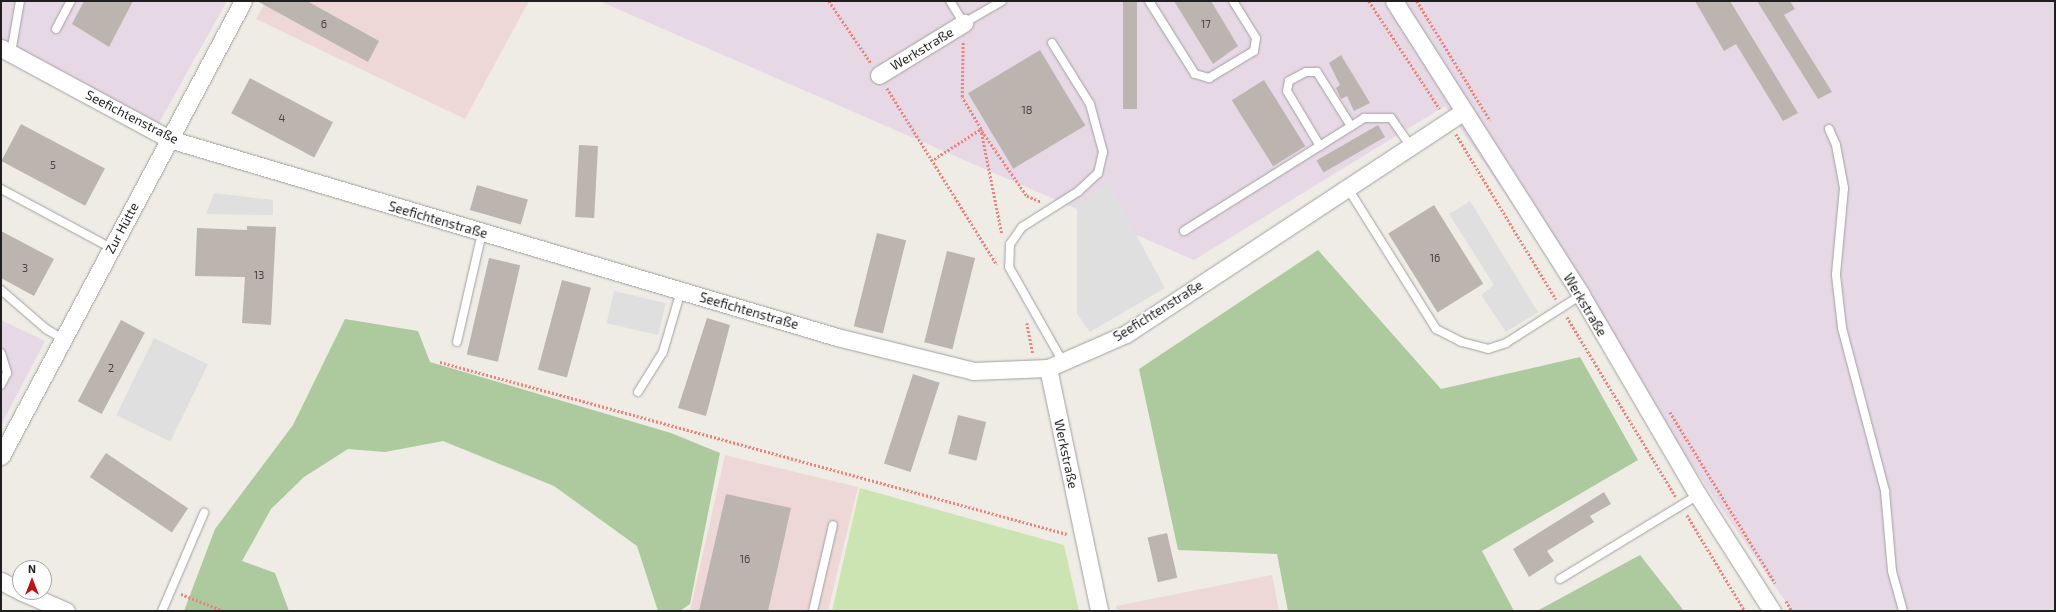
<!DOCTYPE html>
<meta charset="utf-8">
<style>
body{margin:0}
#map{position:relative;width:2056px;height:612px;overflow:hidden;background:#efece6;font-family:"Exo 2",sans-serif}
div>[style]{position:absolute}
.commercial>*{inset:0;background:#eed7d7}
.industrial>*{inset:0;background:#e7d8e5}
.grass>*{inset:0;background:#cbe4b1}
.forest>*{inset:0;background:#acca9e}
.parking>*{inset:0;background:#dfdfdf;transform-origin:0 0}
.building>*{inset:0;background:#bcb5af;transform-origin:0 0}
.path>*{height:2.5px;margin-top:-1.25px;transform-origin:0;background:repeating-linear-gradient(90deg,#ed8279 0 2px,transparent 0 4px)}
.roads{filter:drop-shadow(0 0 1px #a0a0a0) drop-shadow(0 0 1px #a0a0a0)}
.service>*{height:8px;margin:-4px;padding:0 4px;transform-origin:4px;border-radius:4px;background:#fff}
.minor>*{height:17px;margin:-8.5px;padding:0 8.5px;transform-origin:8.5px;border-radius:8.5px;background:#fff}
span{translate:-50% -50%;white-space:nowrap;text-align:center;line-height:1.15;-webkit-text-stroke:3px #fff;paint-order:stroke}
.number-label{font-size:11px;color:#464443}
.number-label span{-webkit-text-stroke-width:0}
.street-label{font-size:13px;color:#1f1f1f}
.frame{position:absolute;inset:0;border:2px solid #1f1f1f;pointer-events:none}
.north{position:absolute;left:12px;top:560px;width:40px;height:40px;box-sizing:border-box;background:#fff;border:1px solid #a5a5a5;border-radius:50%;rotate:0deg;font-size:11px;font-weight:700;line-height:16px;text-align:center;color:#1f1f1f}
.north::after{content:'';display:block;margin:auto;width:14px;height:18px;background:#bb1316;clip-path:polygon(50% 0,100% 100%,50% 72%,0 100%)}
</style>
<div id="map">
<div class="commercial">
<i style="clip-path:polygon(266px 1px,529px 1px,465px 119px,256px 19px)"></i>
<i style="clip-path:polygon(725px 455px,858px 487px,828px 611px,690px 611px)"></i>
<i style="clip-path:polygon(1272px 575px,1279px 611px,1117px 611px,1116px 606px)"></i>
</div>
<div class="industrial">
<i style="clip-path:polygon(1px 1px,227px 1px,150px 139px,1px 57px)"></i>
<i style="clip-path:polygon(599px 1px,2055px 1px,2055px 611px,1792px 611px,1445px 106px,1194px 260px)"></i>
<i style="clip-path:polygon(1px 320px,45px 341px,1px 425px)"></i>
</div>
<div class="grass">
<i style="clip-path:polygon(860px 488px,1064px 545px,1079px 611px,832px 611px)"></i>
</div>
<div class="forest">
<i style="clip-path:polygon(1318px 250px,1441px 389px,1580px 357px,1638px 460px,1482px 551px,1514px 611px,1288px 611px,1277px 554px,1178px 550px,1139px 369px)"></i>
<i style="clip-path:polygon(345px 319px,418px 331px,430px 362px,671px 433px,720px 453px,690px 604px,680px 611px,658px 611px,637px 546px,554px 486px,443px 441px,385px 452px,348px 449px,304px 477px,271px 509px,242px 561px,275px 573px,289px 611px,184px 611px,215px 529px,293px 425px)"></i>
<i style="clip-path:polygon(1640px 555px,1684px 611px,1537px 611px)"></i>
</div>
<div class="parking">
<i style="clip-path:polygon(1108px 183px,1165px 288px,1090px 332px,1077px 314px,1077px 204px)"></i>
<i style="clip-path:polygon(214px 193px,273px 200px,273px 215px,206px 214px)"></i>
<i style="clip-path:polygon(1470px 201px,1538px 312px,1506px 332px,1481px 295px,1494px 285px,1449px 214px)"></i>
<i style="left:614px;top:291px;width:53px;height:33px;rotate:13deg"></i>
<i style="left:154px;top:338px;width:60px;height:86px;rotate:26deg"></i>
</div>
<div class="building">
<i style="clip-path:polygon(84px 1px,133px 1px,109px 47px,72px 24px)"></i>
<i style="clip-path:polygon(257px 1px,307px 1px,379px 41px,368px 62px)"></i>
<i style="left:1123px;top:1px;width:14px;height:108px"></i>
<i style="clip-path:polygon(1174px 1px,1211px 1px,1238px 46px,1213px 64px)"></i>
<i style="clip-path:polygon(1695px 1px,1730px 1px,1798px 113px,1783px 121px,1736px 44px,1724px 51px)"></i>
<i style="clip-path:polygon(1757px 1px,1790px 1px,1795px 9px,1784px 15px,1832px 92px,1818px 99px)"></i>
<i style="left:1040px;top:50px;width:88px;height:84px;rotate:59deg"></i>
<i style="clip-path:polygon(1341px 55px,1370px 103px,1354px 111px,1347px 96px,1341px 99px,1336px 88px,1340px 85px,1329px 63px)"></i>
<i style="left:250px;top:78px;width:94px;height:40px;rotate:28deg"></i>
<i style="left:1264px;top:80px;width:78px;height:38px;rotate:58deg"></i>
<i style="left:21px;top:124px;width:95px;height:42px;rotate:28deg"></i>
<i style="left:1378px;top:125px;width:14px;height:71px;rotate:60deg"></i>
<i style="left:579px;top:145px;width:19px;height:72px;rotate:3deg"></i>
<i style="left:477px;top:185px;width:53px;height:26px;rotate:16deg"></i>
<i style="left:1434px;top:205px;width:93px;height:54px;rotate:58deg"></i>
<i style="clip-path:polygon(247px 226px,276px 227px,271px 325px,242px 323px,245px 277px,195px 276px,197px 228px,247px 230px)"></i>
<i style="clip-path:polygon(1px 231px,54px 259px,34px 296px,1px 278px)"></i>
<i style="left:877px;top:233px;width:30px;height:96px;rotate:14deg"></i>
<i style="left:947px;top:251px;width:29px;height:94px;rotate:14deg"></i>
<i style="left:489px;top:258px;width:32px;height:99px;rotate:13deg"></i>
<i style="left:562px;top:280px;width:30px;height:93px;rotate:15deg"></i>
<i style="clip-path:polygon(707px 318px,730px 325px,706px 416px,678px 408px)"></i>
<i style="left:121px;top:320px;width:27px;height:92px;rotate:28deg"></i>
<i style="left:913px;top:374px;width:28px;height:94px;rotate:18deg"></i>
<i style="left:958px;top:415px;width:29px;height:40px;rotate:14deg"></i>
<i style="left:106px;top:453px;width:99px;height:29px;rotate:34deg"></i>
<i style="clip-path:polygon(1604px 492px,1611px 504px,1590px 516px,1594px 522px,1547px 551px,1554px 561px,1529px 577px,1513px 549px)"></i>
<i style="clip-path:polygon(726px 494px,791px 508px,768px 611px,699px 611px)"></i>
<i style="left:1167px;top:533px;width:46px;height:20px;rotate:77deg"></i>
</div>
<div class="path">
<i style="left:829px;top:1px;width:75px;rotate:55.9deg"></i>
<i style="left:1369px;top:1px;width:129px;rotate:56.7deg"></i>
<i style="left:1417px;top:1px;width:140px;rotate:58.5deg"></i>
<i style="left:887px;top:88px;width:208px;rotate:58.1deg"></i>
<i style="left:981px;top:129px;width:107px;rotate:78.7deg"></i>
<i style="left:982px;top:131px;width:79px;rotate:55.3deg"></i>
<i style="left:1027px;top:196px;width:16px;rotate:22deg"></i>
<i style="left:1456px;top:134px;width:193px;rotate:58.8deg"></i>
<i style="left:934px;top:159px;width:56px;rotate:-32.6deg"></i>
<i style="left:981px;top:129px;width:37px;rotate:-121deg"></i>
<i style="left:962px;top:97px;width:56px;rotate:-89deg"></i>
<i style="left:1567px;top:317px;width:210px;rotate:58.8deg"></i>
<i style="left:1027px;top:323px;width:31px;rotate:79deg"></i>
<i style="left:440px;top:362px;width:650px;rotate:15.34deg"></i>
<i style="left:1670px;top:412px;width:201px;rotate:58.4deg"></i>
<i style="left:1687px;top:515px;width:112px;rotate:58.9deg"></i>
<i style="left:181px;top:594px;width:46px;rotate:21.6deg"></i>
<i style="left:1786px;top:601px;width:12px;rotate:59deg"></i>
</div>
<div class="roads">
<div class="service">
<i style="left:950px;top:1px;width:26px;rotate:58deg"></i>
<i style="left:964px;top:23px;width:44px;rotate:-30.1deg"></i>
<i style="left:1149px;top:1px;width:86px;rotate:57.8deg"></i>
<i style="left:1195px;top:74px;width:15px;rotate:16deg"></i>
<i style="left:1209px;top:78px;width:52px;rotate:-31deg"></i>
<i style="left:1254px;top:51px;width:13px;rotate:-81deg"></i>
<i style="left:1256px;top:38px;width:44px;rotate:-121.9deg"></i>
<i style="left:56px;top:29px;width:32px;rotate:-62deg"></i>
<i style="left:1052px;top:43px;width:72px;rotate:58.1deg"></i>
<i style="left:1090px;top:104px;width:50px;rotate:74.8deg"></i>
<i style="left:1103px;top:152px;width:22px;rotate:103deg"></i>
<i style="left:1098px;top:173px;width:26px;rotate:137deg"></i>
<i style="left:1079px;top:191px;width:67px;rotate:147.7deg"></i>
<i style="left:1022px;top:227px;width:21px;rotate:125deg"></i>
<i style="left:1010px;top:244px;width:23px;rotate:92deg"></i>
<i style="left:1009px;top:267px;width:112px;rotate:60.4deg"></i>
<i style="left:11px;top:53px;width:53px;rotate:-80.2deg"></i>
<i style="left:1829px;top:129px;width:17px;rotate:66deg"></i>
<i style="left:1836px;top:145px;width:44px;rotate:79.5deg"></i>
<i style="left:1844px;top:188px;width:87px;rotate:95.3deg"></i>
<i style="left:1836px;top:275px;width:53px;rotate:83.5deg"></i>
<i style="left:1842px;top:328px;width:169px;rotate:75.2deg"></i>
<i style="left:1885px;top:491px;width:80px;rotate:85deg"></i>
<i style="left:1892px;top:571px;width:41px;rotate:74.6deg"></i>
<i style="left:1320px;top:146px;width:64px;rotate:-121deg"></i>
<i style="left:1287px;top:91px;width:10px;rotate:-79deg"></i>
<i style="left:1289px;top:81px;width:19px;rotate:-28deg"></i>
<i style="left:1306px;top:72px;width:11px"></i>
<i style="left:1317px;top:72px;width:64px;rotate:57.8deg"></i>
<i style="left:1347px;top:187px;width:168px;rotate:57.9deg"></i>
<i style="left:1436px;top:329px;width:29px;rotate:27deg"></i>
<i style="left:1462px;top:342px;width:27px;rotate:15deg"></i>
<i style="left:1488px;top:349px;width:19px;rotate:-18deg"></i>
<i style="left:1506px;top:343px;width:89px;rotate:-32.6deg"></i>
<i style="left:1px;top:189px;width:125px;rotate:28.2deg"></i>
<i style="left:1184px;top:231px;width:213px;rotate:-32.1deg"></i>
<i style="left:1364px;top:118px;width:27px"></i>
<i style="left:1391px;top:118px;width:33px;rotate:55deg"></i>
<i style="left:1px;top:290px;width:60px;rotate:40.9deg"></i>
<i style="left:46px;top:329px;width:20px;rotate:30deg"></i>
<i style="left:457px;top:342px;width:112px;rotate:-77.1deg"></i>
<i style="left:1px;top:353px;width:21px;rotate:73deg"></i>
<i style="left:7px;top:373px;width:13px;rotate:117deg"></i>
<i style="left:638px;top:392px;width:47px;rotate:-58deg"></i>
<i style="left:663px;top:352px;width:64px;rotate:-73.6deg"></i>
<i style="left:1560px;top:579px;width:162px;rotate:-31.3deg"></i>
<i style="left:162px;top:611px;width:107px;rotate:-66.8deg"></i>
<i style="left:813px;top:611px;width:88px;rotate:-76.9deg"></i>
</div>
<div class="minor">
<i style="left:1394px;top:1px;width:348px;rotate:57.5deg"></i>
<i style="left:1581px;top:295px;width:232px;rotate:59.7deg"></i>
<i style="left:1698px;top:495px;width:138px;rotate:57.5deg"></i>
<i style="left:1px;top:48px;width:191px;rotate:28.4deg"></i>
<i style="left:169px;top:139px;width:697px;rotate:16.51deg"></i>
<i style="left:837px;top:337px;width:140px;rotate:14deg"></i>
<i style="left:973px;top:371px;width:75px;rotate:-2.3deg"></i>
<i style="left:1048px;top:368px;width:85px;rotate:-23.6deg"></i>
<i style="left:1126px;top:334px;width:404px;rotate:-33.4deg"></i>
<i style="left:879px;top:75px;width:100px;rotate:-31.5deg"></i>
<i style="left:1048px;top:368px;width:248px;rotate:78.1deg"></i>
<i style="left:1px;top:456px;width:515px;rotate:-61.99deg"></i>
<i style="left:1px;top:581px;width:21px;rotate:28deg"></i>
<i style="left:22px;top:592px;width:48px;rotate:23.4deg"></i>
</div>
</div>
<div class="number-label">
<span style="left:324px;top:24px">6</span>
<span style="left:1206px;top:24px">17</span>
<span style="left:1027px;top:110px">18</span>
<span style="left:282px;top:118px">4</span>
<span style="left:53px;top:165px">5</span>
<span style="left:1435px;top:258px">16</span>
<span style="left:25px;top:268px">3</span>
<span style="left:259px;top:275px">13</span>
<span style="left:111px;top:368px">2</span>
<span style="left:745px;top:559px">16</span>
</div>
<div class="street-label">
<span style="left:922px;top:49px;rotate:-31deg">Werkstraße</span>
<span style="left:132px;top:117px;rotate:27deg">Seefichtenstraße</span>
<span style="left:438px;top:220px;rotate:16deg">Seefichtenstraße</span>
<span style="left:122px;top:228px;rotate:-62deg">Zur Hütte</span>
<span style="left:1585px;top:305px;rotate:59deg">Werkstraße</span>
<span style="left:749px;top:311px;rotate:16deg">Seefichtenstraße</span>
<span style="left:1158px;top:311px;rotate:-32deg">Seefichtenstraße</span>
<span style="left:1066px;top:454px;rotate:78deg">Werkstraße</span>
</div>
<div class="frame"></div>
<div class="north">N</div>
</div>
